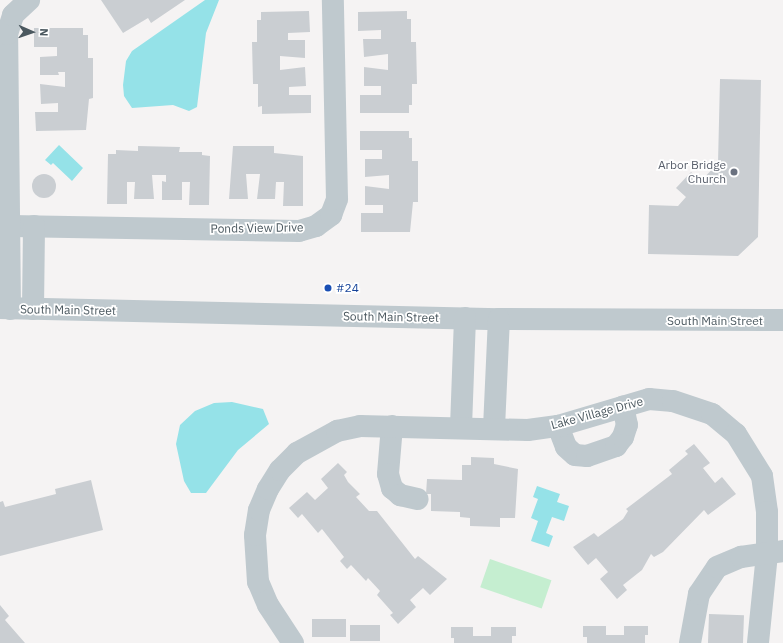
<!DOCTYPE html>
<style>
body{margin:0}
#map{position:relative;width:783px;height:643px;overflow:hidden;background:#f5f3f3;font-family:"IBM Plex Sans",sans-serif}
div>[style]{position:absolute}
.green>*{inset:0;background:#c5eed0;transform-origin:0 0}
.water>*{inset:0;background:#95e2e8}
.building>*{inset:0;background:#caced2;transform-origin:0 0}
.round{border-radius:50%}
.minor>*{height:22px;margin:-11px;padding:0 11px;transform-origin:11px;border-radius:11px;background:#bfc9ce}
.dots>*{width:11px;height:11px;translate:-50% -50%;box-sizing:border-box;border:2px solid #fff;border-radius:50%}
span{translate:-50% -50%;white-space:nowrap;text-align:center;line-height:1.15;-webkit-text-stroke:3.5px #fff;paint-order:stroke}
.worship-label{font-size:12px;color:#5b616d}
.right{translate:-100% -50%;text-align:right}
.street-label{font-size:12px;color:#4b585f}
.transit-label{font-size:12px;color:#164399}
.left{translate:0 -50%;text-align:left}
.north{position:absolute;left:12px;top:12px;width:40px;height:40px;-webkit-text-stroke:3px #fff;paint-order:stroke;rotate:92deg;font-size:11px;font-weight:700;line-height:16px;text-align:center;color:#4b585f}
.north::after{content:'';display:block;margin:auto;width:14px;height:18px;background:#4b585f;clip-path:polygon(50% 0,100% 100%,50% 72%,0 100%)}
</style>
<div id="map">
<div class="green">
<i style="left:490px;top:559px;width:65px;height:30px;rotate:19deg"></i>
</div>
<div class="water">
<i style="clip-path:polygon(205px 0,219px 0,206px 33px,197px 107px,189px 111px,173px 105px,132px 108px,124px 96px,123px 85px,126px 61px,132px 51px)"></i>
<i style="clip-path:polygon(59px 145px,83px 168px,72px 181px,53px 163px,51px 165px,45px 160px)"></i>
<i style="clip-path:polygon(232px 402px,263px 409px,269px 424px,238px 450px,206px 493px,191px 493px,184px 481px,176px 444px,180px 425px,195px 411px,214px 403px)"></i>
<i style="clip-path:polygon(537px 486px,560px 494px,557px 502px,569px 506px,564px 521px,552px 517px,546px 533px,553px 536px,549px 547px,531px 541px,538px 521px,531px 518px,538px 499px,533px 497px)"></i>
</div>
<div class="building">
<i style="clip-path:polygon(101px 0,185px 0,151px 23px,148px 18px,123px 33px)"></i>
<i style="clip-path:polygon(309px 11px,310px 32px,288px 33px,288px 40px,305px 40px,305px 58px,280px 56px,280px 70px,305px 67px,306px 86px,289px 87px,289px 95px,311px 95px,311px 113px,262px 114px,262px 106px,258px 107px,258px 84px,253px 84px,252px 42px,257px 42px,257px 20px,261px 20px,261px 12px)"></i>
<i style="clip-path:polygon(407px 11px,407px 19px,411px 19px,411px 42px,416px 42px,417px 84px,412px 84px,412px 105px,409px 105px,409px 113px,360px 113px,360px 95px,381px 95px,381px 86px,364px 86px,364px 67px,388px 70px,388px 54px,364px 57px,363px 39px,381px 39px,381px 30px,358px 31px,358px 12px)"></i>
<i style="clip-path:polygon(34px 28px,83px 28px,83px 35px,88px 35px,88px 58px,93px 58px,93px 98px,89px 99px,86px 130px,36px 131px,35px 112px,58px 112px,58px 103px,41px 104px,40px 84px,65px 87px,65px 72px,58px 72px,59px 75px,40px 75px,40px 57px,57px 56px,57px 47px,34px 47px)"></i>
<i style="clip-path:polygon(720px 79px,761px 80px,758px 237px,738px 256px,648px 254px,649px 205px,678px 206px,686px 197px,676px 188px,691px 172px,701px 181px,718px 163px)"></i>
<i style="clip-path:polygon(360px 131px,409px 131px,409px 138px,412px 138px,412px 161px,418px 161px,418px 202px,413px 202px,410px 232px,361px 232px,361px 213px,383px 213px,383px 205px,365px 205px,365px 186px,389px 189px,389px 175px,365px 177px,365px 159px,382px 159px,382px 150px,360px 150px)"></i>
<i style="clip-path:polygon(138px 146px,180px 147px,179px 152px,202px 152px,202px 155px,210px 156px,209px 205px,189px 205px,190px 182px,182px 182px,182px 200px,162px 200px,162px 181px,166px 182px,166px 175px,152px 175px,154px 199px,134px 199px,135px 182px,127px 182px,127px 204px,107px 204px,108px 154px,116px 154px,116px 150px,138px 151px)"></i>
<i style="clip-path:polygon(233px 146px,274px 146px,274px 153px,303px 156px,303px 206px,283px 206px,284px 182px,276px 182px,275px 199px,257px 199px,260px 174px,246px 174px,248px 199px,229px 199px)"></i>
<i class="round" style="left:32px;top:174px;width:24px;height:24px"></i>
<i style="clip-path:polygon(694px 444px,710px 463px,703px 468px,715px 483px,722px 477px,736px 494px,708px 515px,704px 510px,663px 552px,654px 557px,651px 554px,642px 570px,623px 585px,627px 590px,617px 599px,600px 579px,608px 572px,596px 558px,588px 565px,573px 547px,594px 533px,598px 537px,623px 519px,628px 511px,626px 509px,672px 474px,669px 470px,688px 454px,685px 451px)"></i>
<i style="clip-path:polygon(471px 457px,494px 458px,494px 464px,518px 469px,515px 518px,500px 518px,500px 527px,470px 526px,470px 518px,460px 517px,460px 512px,431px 511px,431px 494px,426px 494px,427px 479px,462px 480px,462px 465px,471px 465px)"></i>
<i style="clip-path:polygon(338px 463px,347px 472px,344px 475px,348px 482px,360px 494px,356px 497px,369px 511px,377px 511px,415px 559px,418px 556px,447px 579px,430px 595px,423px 588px,410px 600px,416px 607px,398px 624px,390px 615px,393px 613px,377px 595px,380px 591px,368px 578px,366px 581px,351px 565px,347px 569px,340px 561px,344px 557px,322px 529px,318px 533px,302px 514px,298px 518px,289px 508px,307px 492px,315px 500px,328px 488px,321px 479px)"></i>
<i style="clip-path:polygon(91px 480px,103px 530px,0 556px,0 502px,3px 501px,5px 507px,56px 494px,55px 489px)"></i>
<i style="clip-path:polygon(0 605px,9px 616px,5px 620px,25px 643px,0 643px)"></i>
<i style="left:709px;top:614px;width:35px;height:29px;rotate:2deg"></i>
<i style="left:312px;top:619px;width:34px;height:18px"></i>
<i style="left:380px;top:625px;width:16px;height:30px;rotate:90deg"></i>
<i style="clip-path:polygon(583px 626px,606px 626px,606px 635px,624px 635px,624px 626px,648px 626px,648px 635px,645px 635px,645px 643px,587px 643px,587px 637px,583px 637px)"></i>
<i style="clip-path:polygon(451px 627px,473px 627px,473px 636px,491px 636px,491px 627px,516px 627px,516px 636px,512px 636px,512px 643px,454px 643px,454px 638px,451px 638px)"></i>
</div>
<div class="minor">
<i style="left:11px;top:226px;width:288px;rotate:1deg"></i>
<i style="left:299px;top:231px;width:18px;rotate:-16deg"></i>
<i style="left:316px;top:226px;width:19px;rotate:-36deg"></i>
<i style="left:331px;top:215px;width:17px;rotate:-69deg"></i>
<i style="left:337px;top:199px;width:199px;rotate:-91.2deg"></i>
<i style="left:0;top:308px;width:499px;rotate:1.3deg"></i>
<i style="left:499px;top:319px;width:284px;rotate:0.2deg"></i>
<i style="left:10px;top:309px;width:275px;rotate:-90.6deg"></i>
<i style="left:7px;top:34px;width:20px;rotate:-72deg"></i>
<i style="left:13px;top:15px;width:22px;rotate:-43deg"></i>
<i style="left:33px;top:309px;width:83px;rotate:-89.3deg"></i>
<i style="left:392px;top:426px;width:48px;rotate:94.8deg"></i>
<i style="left:388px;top:474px;width:15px;rotate:74deg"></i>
<i style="left:392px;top:488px;width:11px;rotate:41deg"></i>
<i style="left:400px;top:495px;width:18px;rotate:13deg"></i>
<i style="left:558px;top:426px;width:22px;rotate:69deg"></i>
<i style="left:566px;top:447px;width:12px;rotate:42deg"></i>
<i style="left:575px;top:455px;width:12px;rotate:5deg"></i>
<i style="left:587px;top:456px;width:31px;rotate:-19deg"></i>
<i style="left:616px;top:446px;width:11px;rotate:-52deg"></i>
<i style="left:623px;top:437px;width:13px;rotate:-72deg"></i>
<i style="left:627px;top:425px;width:19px;rotate:-102deg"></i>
<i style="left:461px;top:427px;width:109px;rotate:-87.9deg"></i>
<i style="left:494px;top:428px;width:109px;rotate:-87.4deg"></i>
<i style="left:293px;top:643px;width:45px;rotate:-123.3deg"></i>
<i style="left:268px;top:605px;width:25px;rotate:-113deg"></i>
<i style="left:258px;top:582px;width:47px;rotate:-93.7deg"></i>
<i style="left:255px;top:535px;width:25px;rotate:-81deg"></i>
<i style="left:259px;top:510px;width:23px;rotate:-67deg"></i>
<i style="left:268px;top:489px;width:22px;rotate:-58deg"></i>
<i style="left:280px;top:470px;width:24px;rotate:-45deg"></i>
<i style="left:297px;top:453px;width:46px;rotate:-28.8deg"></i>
<i style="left:337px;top:431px;width:24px;rotate:-12deg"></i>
<i style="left:360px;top:426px;width:168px;rotate:1.4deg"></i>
<i style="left:528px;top:430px;width:30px;rotate:-8deg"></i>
<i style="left:558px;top:426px;width:95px;rotate:-16.5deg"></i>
<i style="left:649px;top:399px;width:24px;rotate:5deg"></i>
<i style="left:673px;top:401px;width:41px;rotate:18.4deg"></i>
<i style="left:712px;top:414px;width:31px;rotate:40deg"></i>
<i style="left:736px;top:434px;width:49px;rotate:58.2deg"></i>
<i style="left:762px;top:476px;width:36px;rotate:82deg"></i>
<i style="left:767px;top:512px;width:42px;rotate:90deg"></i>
<i style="left:767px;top:554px;width:89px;rotate:95.8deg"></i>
<i style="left:690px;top:643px;width:50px;rotate:-79.6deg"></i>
<i style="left:699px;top:594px;width:32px;rotate:-56deg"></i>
<i style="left:717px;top:567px;width:26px;rotate:-23deg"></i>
<i style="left:741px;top:557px;width:42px;rotate:-8.1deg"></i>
</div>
<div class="dots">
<i style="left:734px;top:172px;background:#6b7280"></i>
<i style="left:328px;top:288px;background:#1a4fb4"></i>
</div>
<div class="worship-label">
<span class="right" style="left:726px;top:172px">Arbor Bridge<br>Church</span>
</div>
<div class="street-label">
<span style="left:257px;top:228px;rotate:-1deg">Ponds View Drive</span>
<span style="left:68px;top:310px;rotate:1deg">South Main Street</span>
<span style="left:391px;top:317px;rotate:1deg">South Main Street</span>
<span style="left:715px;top:321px">South Main Street</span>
<span style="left:597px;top:413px;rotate:-15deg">Lake Village Drive</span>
</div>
<div class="transit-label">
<span class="left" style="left:336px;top:288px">#24</span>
</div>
<div class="north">N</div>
</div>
